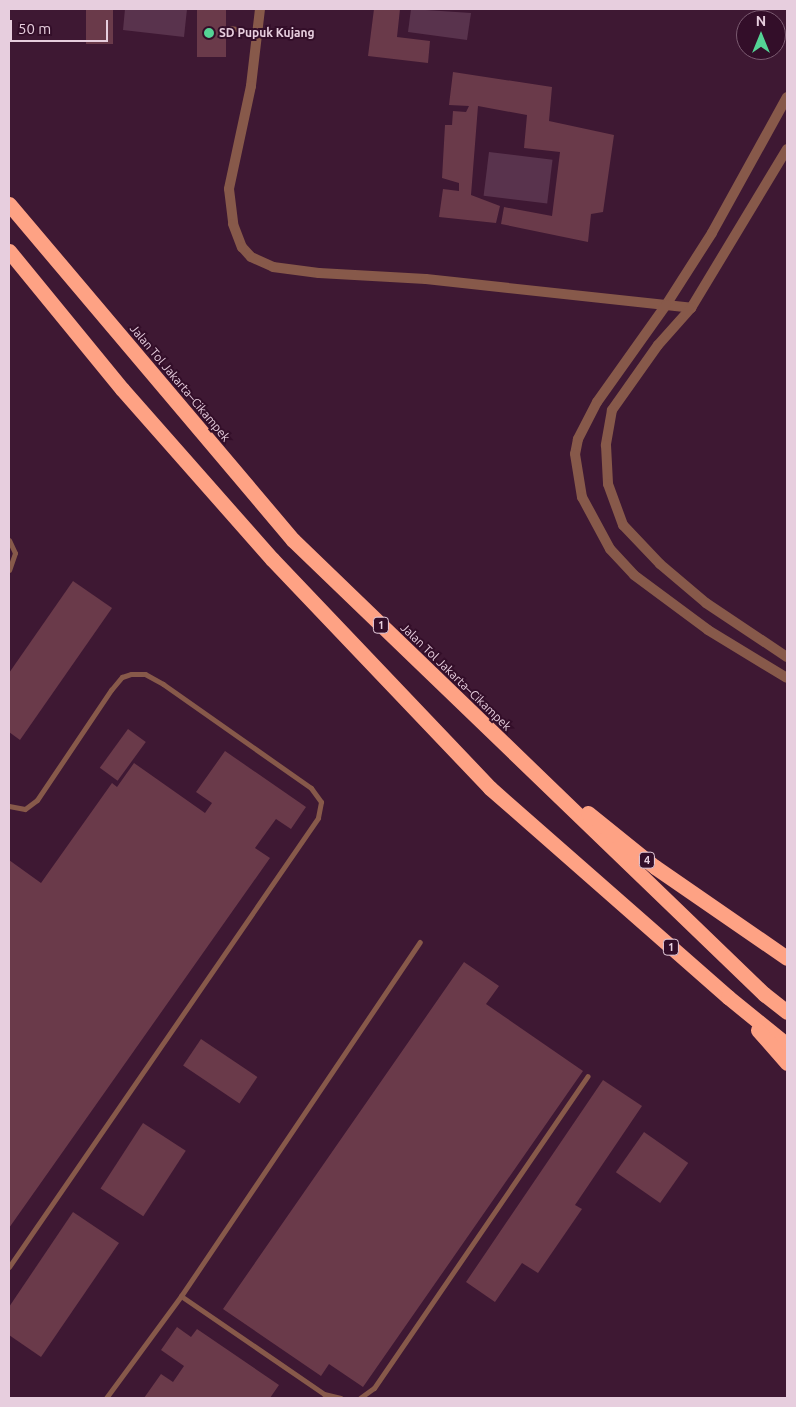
<!DOCTYPE html>
<meta charset="utf-8">
<style>
body{margin:0}
#map{position:relative;width:796px;height:1407px;overflow:hidden;background:#3e1833;font-family:Ubuntu,sans-serif}
div>[style]{position:absolute}
.green>*{inset:0;background:#59334d;transform-origin:0 0}
.building>*{inset:0;background:#6a3a4a;transform-origin:0 0}
.service>*{height:5px;margin:-2.5px;padding:0 2.5px;transform-origin:2.5px;border-radius:2.5px;background:#87594a}
.minor>*{height:10px;margin:-5px;padding:0 5px;transform-origin:5px;border-radius:5px;background:#87594a}
.motorway>*{height:15px;margin:-7.5px;padding:0 7.5px;transform-origin:7.5px;border-radius:7.5px;background:#fea284}
.dots>*{width:14px;height:14px;translate:-50% -50%;box-sizing:border-box;border:2px solid #330e29;border-radius:50%}
span{translate:-50% -50%;white-space:nowrap;text-align:center;line-height:1.15;-webkit-text-stroke:4px #330e29;paint-order:stroke}
.shield-label span{padding:1px 4px;background:#330e29;border:1px solid;border-radius:4px;-webkit-text-stroke-width:0}
.shield-label{font-size:11px;color:#e7cede;font-weight:700}
.poi-label{font-size:12px;color:#e7cede;font-weight:700}
.left{translate:0 -50%;text-align:left}
.street-label{font-size:12px;color:#e7cede}
.frame{position:absolute;inset:0;border:10px solid #e7cede;pointer-events:none}
.north{position:absolute;left:736px;top:10px;width:50px;height:50px;box-sizing:border-box;background:#330e29;border:1px solid #7b5b71;border-radius:50%;rotate:0deg;font-size:14px;font-weight:700;line-height:20px;text-align:center;color:#e7cede}
.north::after{content:'';display:block;margin:auto;width:18px;height:22px;background:#54d395;clip-path:polygon(50% 0,100% 100%,50% 72%,0 100%)}
.scale{position:absolute;left:10px;top:20px;width:98px;height:22px;box-sizing:border-box;border:2px solid #e7cede;border-top:0;padding-left:6px;font-size:15px;line-height:18px;white-space:nowrap;color:#e7cede;-webkit-text-stroke:4px #330e29;paint-order:stroke}
</style>
<div id="map">
<div class="green">
<i style="clip-path:polygon(125px 9px,187px 9px,184px 37px,123px 30px)"></i>
<i style="clip-path:polygon(411px 9px,471px 13px,467px 40px,408px 32px)"></i>
<i style="left:489px;top:152px;width:64px;height:44px;rotate:7deg"></i>
</div>
<div class="building">
<i style="left:86px;top:9px;width:27px;height:35px"></i>
<i style="left:197px;top:9px;width:29px;height:48px"></i>
<i style="clip-path:polygon(374px 9px,400px 9px,397px 37px,430px 41px,428px 63px,368px 56px)"></i>
<i style="clip-path:polygon(453px 72px,552px 87px,549px 121px,614px 135px,603px 212px,591px 214px,588px 242px,501px 224px,504px 207px,552px 216px,560px 152px,524px 148px,527px 115px,478px 106px,471px 195px,500px 206px,496px 223px,439px 217px,443px 189px,459px 191px,459px 183px,442px 178px,445px 125px,452px 125px,453px 111px,466px 112px,469px 106px,449px 105px)"></i>
<i style="clip-path:polygon(73px 581px,112px 608px,20px 740px,9px 732px,9px 673px)"></i>
<i style="left:128px;top:729px;width:22px;height:48px;rotate:36deg"></i>
<i style="clip-path:polygon(225px 751px,306px 807px,291px 829px,276px 819px,255px 848px,270px 858px,9px 1228px,9px 860px,41px 883px,112px 783px,117px 787px,134px 763px,205px 813px,212px 803px,196px 792px)"></i>
<i style="clip-path:polygon(464px 962px,499px 986px,486px 1004px,583px 1071px,363px 1387px,329px 1364px,321px 1376px,223px 1309px)"></i>
<i style="left:201px;top:1039px;width:68px;height:32px;rotate:34deg"></i>
<i style="clip-path:polygon(603px 1080px,642px 1106px,575px 1205px,582px 1209px,538px 1273px,522px 1263px,495px 1302px,466px 1282px)"></i>
<i style="left:143px;top:1123px;width:51px;height:78px;rotate:33deg"></i>
<i style="left:644px;top:1132px;width:54px;height:49px;rotate:35deg"></i>
<i style="clip-path:polygon(73px 1212px,119px 1243px,41px 1357px,9px 1335px,9px 1307px)"></i>
<i style="clip-path:polygon(177px 1327px,191px 1337px,197px 1329px,279px 1385px,270px 1398px,144px 1398px,161px 1374px,173px 1382px,184px 1366px,161px 1350px)"></i>
</div>
<div class="service">
<i style="left:230px;top:28px;width:26px;rotate:9deg"></i>
<i style="left:9px;top:540px;width:14px;rotate:65deg"></i>
<i style="left:15px;top:553px;width:18px;rotate:109deg"></i>
<i style="left:9px;top:806px;width:16px;rotate:11deg"></i>
<i style="left:25px;top:809px;width:15px;rotate:-37deg"></i>
<i style="left:37px;top:800px;width:133px;rotate:-56.1deg"></i>
<i style="left:111px;top:690px;width:17px;rotate:-50deg"></i>
<i style="left:122px;top:677px;width:9px;rotate:-18deg"></i>
<i style="left:131px;top:674px;width:14px"></i>
<i style="left:145px;top:674px;width:21px;rotate:29deg"></i>
<i style="left:163px;top:684px;width:181px;rotate:35.1deg"></i>
<i style="left:311px;top:788px;width:17px;rotate:54deg"></i>
<i style="left:321px;top:802px;width:16px;rotate:101deg"></i>
<i style="left:318px;top:818px;width:545px;rotate:124.54deg"></i>
<i style="left:181px;top:1296px;width:173px;rotate:34.4deg"></i>
<i style="left:324px;top:1394px;width:17px;rotate:13deg"></i>
<i style="left:106px;top:1398px;width:127px;rotate:-53.7deg"></i>
<i style="left:181px;top:1296px;width:427px;rotate:-56deg"></i>
<i style="left:360px;top:1398px;width:17px;rotate:-36deg"></i>
<i style="left:374px;top:1388px;width:378px;rotate:-55.6deg"></i>
</div>
<div class="minor">
<i style="left:260px;top:9px;width:78px;rotate:96.7deg"></i>
<i style="left:251px;top:86px;width:105px;rotate:102.1deg"></i>
<i style="left:229px;top:189px;width:35px;rotate:83deg"></i>
<i style="left:233px;top:224px;width:25px;rotate:69deg"></i>
<i style="left:242px;top:247px;width:13px;rotate:48deg"></i>
<i style="left:251px;top:257px;width:24px;rotate:24deg"></i>
<i style="left:273px;top:267px;width:46px;rotate:7.4deg"></i>
<i style="left:319px;top:273px;width:107px;rotate:3.2deg"></i>
<i style="left:426px;top:279px;width:267px;rotate:6.2deg"></i>
<i style="left:787px;top:97px;width:155px;rotate:118.9deg"></i>
<i style="left:712px;top:233px;width:85px;rotate:122.6deg"></i>
<i style="left:666px;top:305px;width:119px;rotate:125.4deg"></i>
<i style="left:597px;top:402px;width:42px;rotate:117.2deg"></i>
<i style="left:578px;top:439px;width:15px;rotate:101deg"></i>
<i style="left:575px;top:454px;width:44px;rotate:80.8deg"></i>
<i style="left:582px;top:497px;width:59px;rotate:61.7deg"></i>
<i style="left:610px;top:549px;width:35px;rotate:47deg"></i>
<i style="left:634px;top:575px;width:92px;rotate:36.6deg"></i>
<i style="left:708px;top:630px;width:92px;rotate:31.3deg"></i>
<i style="left:787px;top:149px;width:186px;rotate:121.1deg"></i>
<i style="left:691px;top:308px;width:50px;rotate:131.7deg"></i>
<i style="left:658px;top:345px;width:80px;rotate:125.3deg"></i>
<i style="left:612px;top:410px;width:36px;rotate:100deg"></i>
<i style="left:606px;top:445px;width:39px;rotate:87deg"></i>
<i style="left:608px;top:484px;width:44px;rotate:69.9deg"></i>
<i style="left:623px;top:525px;width:54px;rotate:46.5deg"></i>
<i style="left:660px;top:564px;width:60px;rotate:40.3deg"></i>
<i style="left:706px;top:603px;width:97px;rotate:33.7deg"></i>
</div>
<div class="motorway">
<i style="left:9px;top:204px;width:440px;rotate:49.8deg"></i>
<i style="left:293px;top:540px;width:654px;rotate:43.95deg"></i>
<i style="left:764px;top:994px;width:29px;rotate:38deg"></i>
<i style="left:9px;top:251px;width:178px;rotate:50.7deg"></i>
<i style="left:122px;top:389px;width:227px;rotate:48.6deg"></i>
<i style="left:272px;top:559px;width:316px;rotate:46.4deg"></i>
<i style="left:490px;top:788px;width:317px;rotate:41.3deg"></i>
<i style="left:728px;top:997px;width:76px;rotate:39.1deg"></i>
<i style="left:588px;top:813px;width:86px;rotate:38.9deg"></i>
<i style="left:655px;top:867px;width:160px;rotate:34.6deg"></i>
<i style="left:758px;top:1030px;width:44px;rotate:48.7deg"></i>
</div>
<div class="dots">
<i style="left:209px;top:33px;background:#54d395"></i>
</div>
<div class="shield-label">
<span style="left:381px;top:625px">1</span>
<span style="left:647px;top:860px">4</span>
<span style="left:671px;top:947px">1</span>
</div>
<div class="poi-label">
<span class="left" style="left:219px;top:33px">SD Pupuk Kujang</span>
</div>
<div class="street-label">
<span style="left:180px;top:383px;rotate:50deg">Jalan Tol Jakarta–Cikampek</span>
<span style="left:456px;top:677px;rotate:44deg">Jalan Tol Jakarta–Cikampek</span>
</div>
<div class="frame"></div>
<div class="north">N</div>
<div class="scale">50 m</div>
</div>
